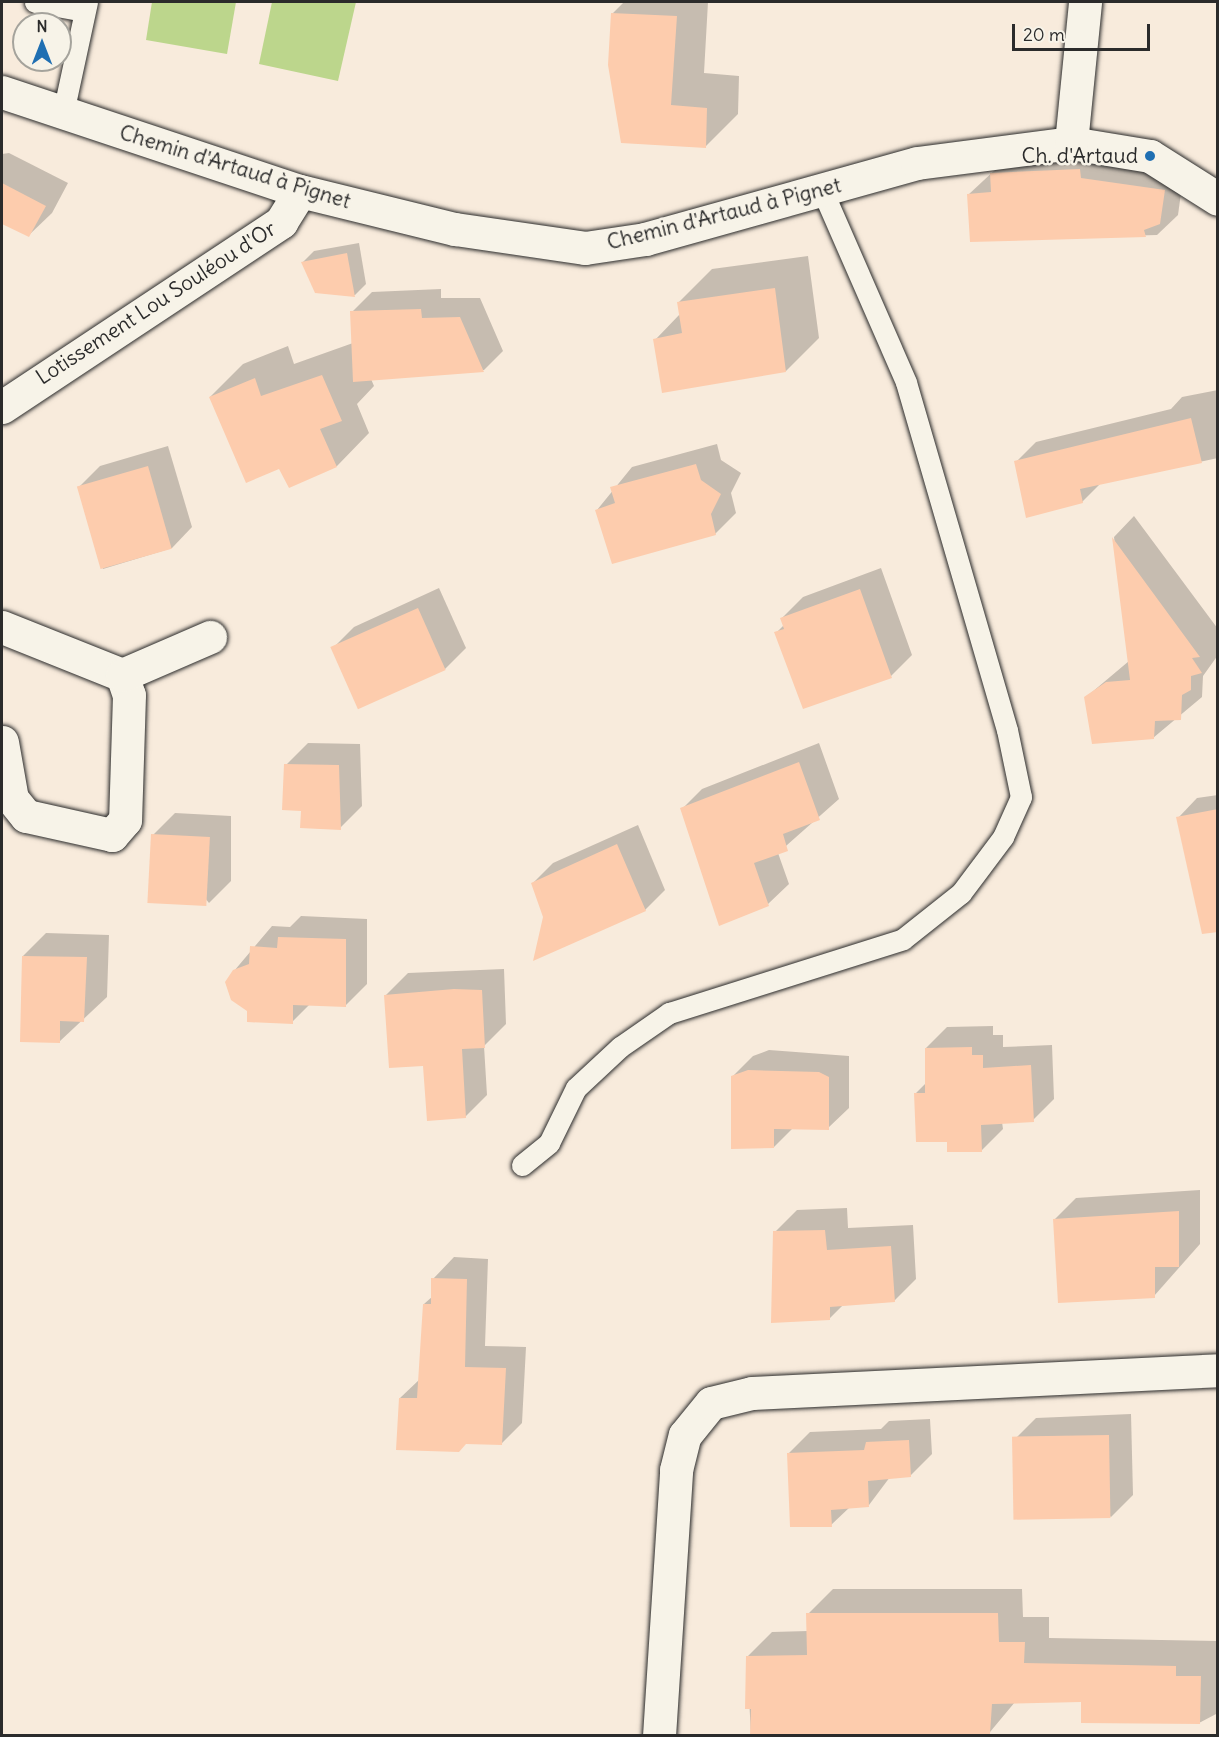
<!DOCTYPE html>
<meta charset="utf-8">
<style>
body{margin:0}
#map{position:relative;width:1219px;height:1737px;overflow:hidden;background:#f8ebdc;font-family:Delius,sans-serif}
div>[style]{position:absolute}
.green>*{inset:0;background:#bcd68c}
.shadow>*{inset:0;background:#0003}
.building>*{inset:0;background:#fdccad;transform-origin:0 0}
.roads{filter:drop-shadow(0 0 2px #2b2b2b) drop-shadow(0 0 2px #2b2b2b)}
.lane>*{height:21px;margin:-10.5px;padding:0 10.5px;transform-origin:10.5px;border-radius:10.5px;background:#f7f3e8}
.street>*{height:33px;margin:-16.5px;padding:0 16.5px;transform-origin:16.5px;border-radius:16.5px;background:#f7f3e8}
.dots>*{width:16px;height:16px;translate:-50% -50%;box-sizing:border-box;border:3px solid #f7f3e8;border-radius:50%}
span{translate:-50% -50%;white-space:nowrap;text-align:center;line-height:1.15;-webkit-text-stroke:5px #f7f3e8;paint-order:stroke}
.poi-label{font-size:21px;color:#2b2b2b}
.right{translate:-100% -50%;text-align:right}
.street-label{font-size:21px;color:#2b2b2b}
.frame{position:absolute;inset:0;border:3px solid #2b2b2b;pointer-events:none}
.north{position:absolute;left:12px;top:12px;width:60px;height:60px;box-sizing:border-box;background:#f7f3e8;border:2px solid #a5a39c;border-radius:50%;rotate:0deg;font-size:16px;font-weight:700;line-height:24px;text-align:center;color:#2b2b2b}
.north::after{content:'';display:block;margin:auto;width:21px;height:27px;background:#1f6fb2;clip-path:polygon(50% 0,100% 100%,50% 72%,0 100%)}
.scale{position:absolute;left:1012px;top:24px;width:138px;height:27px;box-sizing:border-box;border:3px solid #2b2b2b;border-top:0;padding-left:8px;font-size:18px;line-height:21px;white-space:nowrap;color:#2b2b2b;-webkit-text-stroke:4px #f7f3e8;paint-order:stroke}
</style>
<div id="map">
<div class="green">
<i style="clip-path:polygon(152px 2px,236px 2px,227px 54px,146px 40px)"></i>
<i style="clip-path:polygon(272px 2px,356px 2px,338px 81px,259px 64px)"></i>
</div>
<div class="shadow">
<i style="clip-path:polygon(624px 2px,708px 2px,704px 73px,739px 76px,738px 114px,705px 147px,622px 142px,612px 14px)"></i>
<i style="clip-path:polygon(9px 153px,68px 183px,52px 213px,29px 235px,2px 223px,2px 154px)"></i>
<i style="clip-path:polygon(1012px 154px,1184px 171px,1178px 215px,1157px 235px,971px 240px,968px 195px)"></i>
<i style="clip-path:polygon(359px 243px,366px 284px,355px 295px,316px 292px,303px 262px,314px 251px)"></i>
<i style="clip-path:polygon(808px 256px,819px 338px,786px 371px,655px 340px,680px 314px,679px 302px,712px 269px)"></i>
<i style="clip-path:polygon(441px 289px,441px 298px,480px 298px,503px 351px,484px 370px,371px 379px,374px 386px,357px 404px,369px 433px,337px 466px,280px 467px,210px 397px,243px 364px,288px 346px,294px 364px,353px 343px,352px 312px,372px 292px)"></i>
<i style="clip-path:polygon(1218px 390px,1218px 458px,1101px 483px,1082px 502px,1016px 462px,1036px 442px,1171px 409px,1182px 397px)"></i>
<i style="clip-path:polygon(717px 444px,721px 460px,741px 473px,731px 493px,736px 513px,715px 534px,597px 510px,632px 467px)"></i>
<i style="clip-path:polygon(168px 446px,192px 527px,172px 548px,103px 569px,79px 487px,100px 466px)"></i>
<i style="clip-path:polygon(1134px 516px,1218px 629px,1218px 655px,1203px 676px,1202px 697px,1153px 738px,1085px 698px,1129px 661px,1114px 537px)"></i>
<i style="clip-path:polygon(881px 568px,912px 655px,891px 676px,776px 633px,784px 625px,782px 618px,803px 597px)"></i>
<i style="clip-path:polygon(439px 588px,466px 648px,445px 669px,333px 648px,354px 627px)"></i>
<i style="clip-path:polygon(308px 743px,360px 744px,362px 806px,340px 828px,302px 810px,286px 765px)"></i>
<i style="clip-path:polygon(819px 743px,839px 799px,778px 853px,789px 884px,768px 904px,720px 924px,682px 809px,702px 789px)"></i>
<i style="clip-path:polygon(1218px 795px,1218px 915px,1178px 818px,1197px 798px)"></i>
<i style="clip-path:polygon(175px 813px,231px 816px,231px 881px,209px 903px,153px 835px)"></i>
<i style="clip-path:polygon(638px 825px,665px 890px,645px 910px,545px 917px,533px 883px,553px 863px)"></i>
<i style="clip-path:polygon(301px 916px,367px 919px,367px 984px,346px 1005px,310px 1004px,292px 1022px,249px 1011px,234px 971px,272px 926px,290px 927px)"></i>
<i style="clip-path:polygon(46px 933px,109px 935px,107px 997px,59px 1042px,23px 956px)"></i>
<i style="clip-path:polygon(504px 969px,506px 1024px,484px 1046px,487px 1095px,465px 1117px,425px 1065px,386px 995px,408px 973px)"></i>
<i style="clip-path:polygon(993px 1026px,993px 1035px,1003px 1035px,1003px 1047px,1052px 1045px,1054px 1099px,1033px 1120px,1002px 1122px,1003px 1129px,981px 1151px,948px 1141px,915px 1094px,926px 1083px,926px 1048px,947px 1027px)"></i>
<i style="clip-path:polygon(769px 1050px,849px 1056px,849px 1108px,828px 1128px,793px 1128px,774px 1147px,732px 1077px,753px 1056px)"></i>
<i style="clip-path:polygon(1200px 1190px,1200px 1244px,1154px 1296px,1055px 1219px,1076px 1198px)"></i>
<i style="clip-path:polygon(847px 1208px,848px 1228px,913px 1225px,916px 1279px,894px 1301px,843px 1305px,829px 1319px,775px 1232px,797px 1210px)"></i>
<i style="clip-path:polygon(454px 1257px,488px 1259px,485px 1346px,526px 1347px,522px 1423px,501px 1444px,400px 1398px,420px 1379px,424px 1304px,433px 1296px,433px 1279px)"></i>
<i style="clip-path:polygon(1131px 1414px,1133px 1495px,1111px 1517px,1014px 1440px,1036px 1418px)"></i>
<i style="clip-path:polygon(930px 1419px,932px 1454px,910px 1476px,890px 1477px,869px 1505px,850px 1507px,831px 1525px,788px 1454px,810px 1432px,881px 1429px,889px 1421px)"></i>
<i style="clip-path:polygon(833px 1589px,1022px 1589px,1023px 1617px,1049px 1617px,1049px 1638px,1218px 1641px,1218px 1713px,1199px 1723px,1083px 1700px,1015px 1702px,990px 1732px,751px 1736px,747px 1657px,772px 1632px,808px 1631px,808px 1614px)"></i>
</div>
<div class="building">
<i style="clip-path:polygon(611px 13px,677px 16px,671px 105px,707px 108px,706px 148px,621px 143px,608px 65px)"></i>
<i style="clip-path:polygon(1080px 169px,1081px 178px,1165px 190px,1160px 224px,1144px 230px,1146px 237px,970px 242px,967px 194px,991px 192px,990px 173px)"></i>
<i style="clip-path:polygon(2px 183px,46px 206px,29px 237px,2px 224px)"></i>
<i style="clip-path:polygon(347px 253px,355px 297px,315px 293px,301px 262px)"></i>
<i style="clip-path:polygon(775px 288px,786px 372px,662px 393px,653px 339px,682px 333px,677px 302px)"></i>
<i style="clip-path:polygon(421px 309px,422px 318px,460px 317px,484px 372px,353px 382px,350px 311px)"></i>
<i style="clip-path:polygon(322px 375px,342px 421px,320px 429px,337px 467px,289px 488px,279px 469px,246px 483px,209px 397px,255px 378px,261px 396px)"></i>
<i style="clip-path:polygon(1191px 418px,1202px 463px,1080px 489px,1083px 503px,1026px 518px,1014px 461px)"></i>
<i style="clip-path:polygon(696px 464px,701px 480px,721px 494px,711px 514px,716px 535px,612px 564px,595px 510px,615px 503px,610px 487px)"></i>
<i style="left:148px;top:466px;width:86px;height:74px;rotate:74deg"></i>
<i style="clip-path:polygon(1112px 537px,1200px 657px,1192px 658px,1202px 673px,1191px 676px,1191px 690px,1182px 695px,1181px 720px,1155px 721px,1154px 739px,1092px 744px,1084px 697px,1106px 682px,1130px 680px)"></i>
<i style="clip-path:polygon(860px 589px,892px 678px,803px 709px,774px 632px,784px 629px,780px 618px)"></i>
<i style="left:418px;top:608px;width:68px;height:96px;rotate:66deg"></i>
<i style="clip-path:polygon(799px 762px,820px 820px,783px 834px,788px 851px,754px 863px,769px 906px,719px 926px,680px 808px)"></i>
<i style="clip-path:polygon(284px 764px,339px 765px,341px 830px,300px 828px,301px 811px,282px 810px)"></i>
<i style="clip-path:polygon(1218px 809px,1218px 932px,1202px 934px,1176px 817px)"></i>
<i style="left:151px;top:834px;width:59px;height:69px;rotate:3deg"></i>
<i style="clip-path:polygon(617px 844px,646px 911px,533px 961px,543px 917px,531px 883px)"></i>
<i style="clip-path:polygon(278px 937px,346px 939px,346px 1007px,293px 1005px,293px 1024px,247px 1022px,247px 1011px,231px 1000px,225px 982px,233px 970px,249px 964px,250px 946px,277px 948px)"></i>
<i style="clip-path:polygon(22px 956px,87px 957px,84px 1022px,60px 1021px,60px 1043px,20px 1042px)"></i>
<i style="clip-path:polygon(454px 989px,482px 990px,485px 1048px,462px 1049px,466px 1118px,427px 1121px,423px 1066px,389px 1068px,384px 995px)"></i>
<i style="clip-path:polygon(972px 1047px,972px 1055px,983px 1055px,983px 1068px,1031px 1065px,1034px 1122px,981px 1125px,982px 1152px,947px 1152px,947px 1142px,916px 1142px,914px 1093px,925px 1093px,925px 1048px)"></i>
<i style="clip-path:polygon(748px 1070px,819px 1072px,829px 1077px,829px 1130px,774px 1129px,774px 1148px,731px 1149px,731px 1076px)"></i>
<i style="clip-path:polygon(1179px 1211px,1179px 1267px,1155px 1267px,1155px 1298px,1058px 1303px,1053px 1219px)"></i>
<i style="clip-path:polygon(825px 1230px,827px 1250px,891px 1246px,895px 1302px,830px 1307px,830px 1320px,771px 1323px,773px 1231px)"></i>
<i style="clip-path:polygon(431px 1278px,467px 1279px,465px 1367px,506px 1368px,502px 1445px,466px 1444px,459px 1452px,396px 1450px,399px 1398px,417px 1398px,423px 1304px,431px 1304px)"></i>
<i style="left:1109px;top:1435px;width:83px;height:97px;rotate:89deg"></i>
<i style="clip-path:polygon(909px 1440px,911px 1477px,868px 1481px,869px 1507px,831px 1510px,832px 1527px,790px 1527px,787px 1453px,864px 1450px,866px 1442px)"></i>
<i style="clip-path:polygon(806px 1613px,998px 1613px,999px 1642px,1025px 1642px,1024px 1663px,1176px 1666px,1176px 1676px,1201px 1676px,1200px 1724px,1081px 1723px,1081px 1702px,992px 1704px,990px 1734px,750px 1736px,751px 1709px,745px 1709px,746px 1656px,807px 1655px)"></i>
</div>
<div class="roads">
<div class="lane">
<i style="left:35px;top:2px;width:50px;rotate:10.4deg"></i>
<i style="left:63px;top:113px;width:114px;rotate:-77.8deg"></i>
<i style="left:522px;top:1165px;width:35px;rotate:-39deg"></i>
<i style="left:549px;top:1143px;width:61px;rotate:-63.9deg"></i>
<i style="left:576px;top:1088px;width:60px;rotate:-43deg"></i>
<i style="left:620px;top:1047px;width:60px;rotate:-34.8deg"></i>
<i style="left:669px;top:1013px;width:245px;rotate:-17.5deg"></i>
<i style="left:903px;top:939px;width:74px;rotate:-38.4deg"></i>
<i style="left:961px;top:893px;width:70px;rotate:-53.1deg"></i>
<i style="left:1003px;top:837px;width:44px;rotate:-65.8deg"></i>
<i style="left:1021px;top:797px;width:68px;rotate:-101.8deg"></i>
<i style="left:1007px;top:730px;width:362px;rotate:-106.2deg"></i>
<i style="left:906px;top:382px;width:210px;rotate:-113.6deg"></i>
</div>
<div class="street">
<i style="left:2px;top:92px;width:314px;rotate:18.4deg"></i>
<i style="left:300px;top:191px;width:160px;rotate:13.8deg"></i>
<i style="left:455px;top:229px;width:131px;rotate:8.3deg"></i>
<i style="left:585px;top:248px;width:61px;rotate:-8.5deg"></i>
<i style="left:645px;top:239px;width:282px;rotate:-15.6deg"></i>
<i style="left:917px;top:163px;width:155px;rotate:-7.4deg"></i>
<i style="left:1071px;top:143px;width:80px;rotate:9.3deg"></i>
<i style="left:1150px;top:156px;width:80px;rotate:32.3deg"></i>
<i style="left:1071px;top:143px;width:142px;rotate:-84.3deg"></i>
<i style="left:2px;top:407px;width:335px;rotate:-33.5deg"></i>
<i style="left:281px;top:222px;width:36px;rotate:-58deg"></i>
<i style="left:2px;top:627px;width:129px;rotate:21.8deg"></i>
<i style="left:122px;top:675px;width:21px;rotate:71deg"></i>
<i style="left:129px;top:695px;width:125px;rotate:91.8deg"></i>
<i style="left:125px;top:820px;width:20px;rotate:131deg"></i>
<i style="left:112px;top:835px;width:88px;rotate:-167.5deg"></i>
<i style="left:26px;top:816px;width:22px;rotate:-129deg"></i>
<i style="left:12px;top:799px;width:58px;rotate:-100deg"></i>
<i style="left:122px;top:675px;width:96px;rotate:-23.4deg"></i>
<i style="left:659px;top:1736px;width:267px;rotate:-86.3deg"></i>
<i style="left:676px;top:1470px;width:36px;rotate:-76deg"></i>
<i style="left:685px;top:1435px;width:41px;rotate:-50.9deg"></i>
<i style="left:711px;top:1403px;width:42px;rotate:-13.7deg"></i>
<i style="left:752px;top:1393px;width:467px;rotate:-2.8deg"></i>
</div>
</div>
<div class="dots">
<i style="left:1150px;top:156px;background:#1f6fb2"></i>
</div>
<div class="poi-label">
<span class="right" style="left:1138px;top:156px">Ch. d'Artaud</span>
</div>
<div class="street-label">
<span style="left:235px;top:167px;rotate:17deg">Chemin d'Artaud à Pignet</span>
<span style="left:724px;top:214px;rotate:-14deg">Chemin d'Artaud à Pignet</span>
<span style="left:156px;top:303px;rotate:-33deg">Lotissement Lou Souléou d'Or</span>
</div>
<div class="frame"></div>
<div class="north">N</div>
<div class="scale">20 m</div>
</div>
